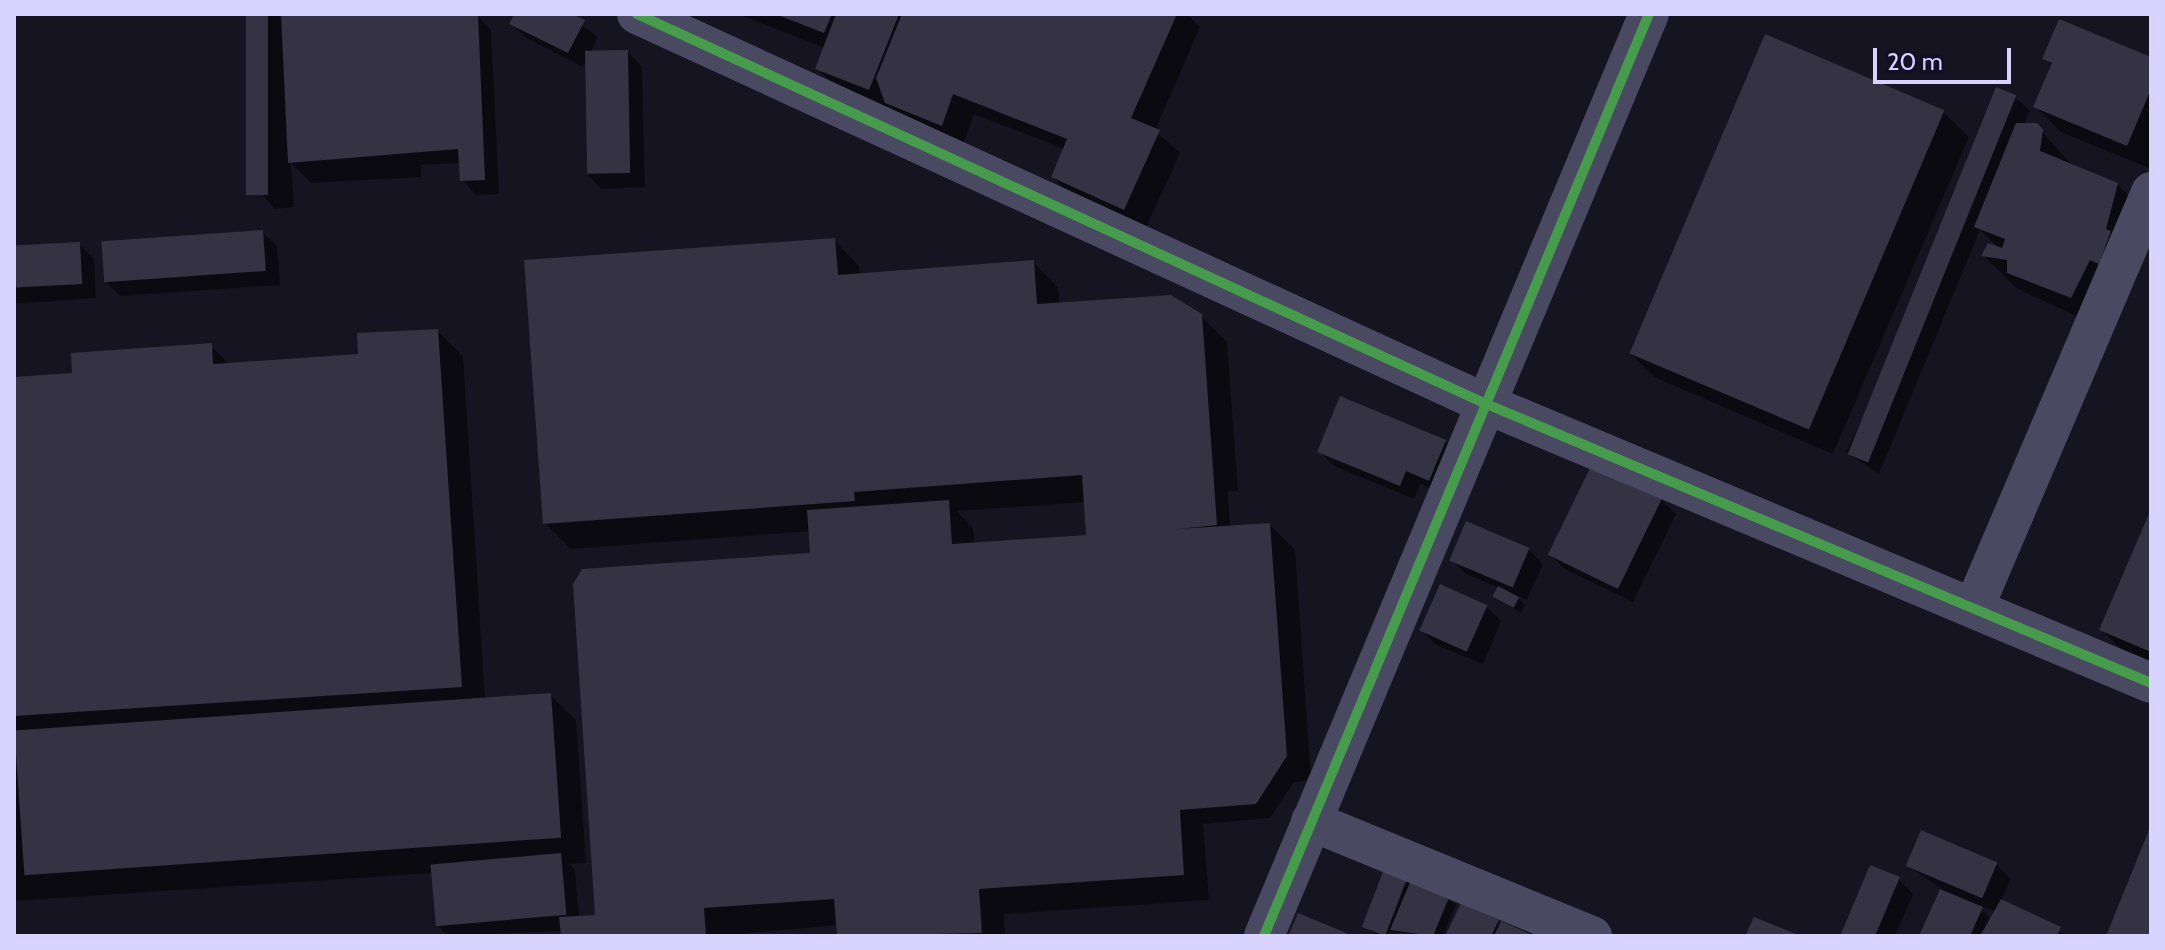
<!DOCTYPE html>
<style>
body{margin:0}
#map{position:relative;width:2165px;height:950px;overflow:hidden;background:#161421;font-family:Cabin,sans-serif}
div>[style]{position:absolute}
.shadow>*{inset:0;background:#0007}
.building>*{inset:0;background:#343243;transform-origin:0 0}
.street>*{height:40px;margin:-20px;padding:0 20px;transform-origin:20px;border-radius:20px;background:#4a4962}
.cycleway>*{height:10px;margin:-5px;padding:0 5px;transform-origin:5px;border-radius:5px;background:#469c4c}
span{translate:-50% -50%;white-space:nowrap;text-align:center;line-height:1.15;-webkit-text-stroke:6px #130f26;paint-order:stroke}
.frame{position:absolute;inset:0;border:16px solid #d9d4ff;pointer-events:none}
.scale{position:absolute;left:1873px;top:48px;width:138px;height:36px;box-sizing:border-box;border:4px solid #d9d4ff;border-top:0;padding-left:10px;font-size:24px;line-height:28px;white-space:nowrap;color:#d9d4ff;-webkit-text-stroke:6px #130f26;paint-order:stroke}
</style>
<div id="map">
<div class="shadow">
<i style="clip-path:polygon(248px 14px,477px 15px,491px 30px,499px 194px,476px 195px,462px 180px,461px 163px,421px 165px,421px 177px,311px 183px,291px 163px,294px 207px,275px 209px,261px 194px)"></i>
<i style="clip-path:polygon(517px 14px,567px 14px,598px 37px,590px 53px,628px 52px,642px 67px,645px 187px,601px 189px,587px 174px,587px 59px,583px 67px,526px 38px,512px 24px)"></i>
<i style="clip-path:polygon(738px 14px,1187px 14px,1200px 27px,1155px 131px,1180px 153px,1145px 230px,1074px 198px,1053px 177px,1065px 149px,974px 114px,963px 145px,908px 123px,896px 111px,843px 94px,817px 68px,825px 48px)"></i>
<i style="clip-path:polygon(2045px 58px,2151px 59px,2151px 169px,2061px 132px,2036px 107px,2052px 66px)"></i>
<i style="clip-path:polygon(2015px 97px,2030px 111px,2024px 125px,2036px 125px,2074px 167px,2117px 184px,2148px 215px,2141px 264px,2130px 294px,2122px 290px,2102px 328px,2016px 288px,1985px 257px,1986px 248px,2001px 250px,1980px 230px,1879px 474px,1846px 452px)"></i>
<i style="clip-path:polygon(1943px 112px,1969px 137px,1833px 454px,1656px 378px,1630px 353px)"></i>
<i style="clip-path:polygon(262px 232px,277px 246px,280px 285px,120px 296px,106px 282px)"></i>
<i style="clip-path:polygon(evenodd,834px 240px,859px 266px,860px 275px,1033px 262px,1058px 288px,1060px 305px,1201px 316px,1227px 342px,1238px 491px,1228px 491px,1230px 527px,1270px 525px,1295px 550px,1311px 780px,1294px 782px,1270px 818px,1203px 824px,1209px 900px,1004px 914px,1005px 936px,839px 936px,838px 925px,719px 936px,563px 936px,562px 931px,447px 936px,438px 926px,433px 873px,14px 901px,14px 379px,74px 375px,211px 346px,230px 365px,360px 356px,437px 331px,463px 356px,485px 699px,550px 695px,576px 720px,586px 863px,569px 864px,575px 870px,579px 918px,600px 917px,812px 555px,811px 531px,571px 549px,545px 523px,834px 240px,1086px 502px,1092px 537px,975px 545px,973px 528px,957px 511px,1086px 502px)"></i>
<i style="clip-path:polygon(79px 244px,94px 259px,96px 298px,14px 304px,14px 248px)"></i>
<i style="clip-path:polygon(1445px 441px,1460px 456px,1444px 494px,1421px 484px,1414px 499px,1334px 466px,1319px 451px)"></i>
<i style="clip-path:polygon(1661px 500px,1676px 514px,1633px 602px,1565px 569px,1550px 555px)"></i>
<i style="clip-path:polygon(2151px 514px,2151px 665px,2126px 655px,2101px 629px)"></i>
<i style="clip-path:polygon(1529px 550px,1543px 564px,1527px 600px,1515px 595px,1525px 605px,1521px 613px,1495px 597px,1499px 588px,1466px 574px,1451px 559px)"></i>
<i style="clip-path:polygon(1487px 607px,1501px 621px,1483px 664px,1436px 645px,1422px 631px)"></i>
<i style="clip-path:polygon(evenodd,1996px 864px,2011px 879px,2001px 901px,2068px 936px,1921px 936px,1942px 889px,1907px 865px,1996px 864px,1976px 904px,1996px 912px,1992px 920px,1976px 904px)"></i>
<i style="clip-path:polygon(1898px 879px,1913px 894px,1895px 936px,1842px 936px)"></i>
<i style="clip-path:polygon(1406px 880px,1456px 904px,1443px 936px,1394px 932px,1378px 936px,1362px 925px)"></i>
<i style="clip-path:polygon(1498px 922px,1529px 936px,1447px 936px)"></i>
</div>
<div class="building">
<i style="left:246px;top:14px;width:22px;height:181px"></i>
<i style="clip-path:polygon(281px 14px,478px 14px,485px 180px,460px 181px,458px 149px,288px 163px)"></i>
<i style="clip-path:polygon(514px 14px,572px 14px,585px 20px,568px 53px,509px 24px)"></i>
<i style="clip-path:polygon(775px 14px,832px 14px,824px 33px)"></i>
<i style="clip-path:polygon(836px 14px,899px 14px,869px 90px,815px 69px)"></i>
<i style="clip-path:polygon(902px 14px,1177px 14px,1131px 118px,1160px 130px,1124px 210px,1051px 177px,1067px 139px,953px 94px,942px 126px,885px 103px,876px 78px)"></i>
<i style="clip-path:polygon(2059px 19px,2151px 57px,2151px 89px,2127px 146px,2033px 107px,2052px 63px,2042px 59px)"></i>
<i style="left:1765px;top:34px;width:195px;height:347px;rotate:23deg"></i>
<i style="left:628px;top:50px;width:123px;height:43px;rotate:89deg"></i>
<i style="left:1996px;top:87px;width:22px;height:396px;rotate:22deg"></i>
<i style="clip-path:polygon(2016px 123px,2037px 123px,2043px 129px,2040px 151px,2118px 183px,2106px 229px,2111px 231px,2099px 264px,2090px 260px,2071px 298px,2007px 273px,2007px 260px,1981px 256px,1988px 243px,2002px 248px,2005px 239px,1974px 227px)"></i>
<i style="left:263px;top:230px;width:41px;height:162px;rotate:86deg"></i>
<i style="clip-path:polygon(835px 238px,838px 275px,1034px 260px,1037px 304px,1171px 295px,1202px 314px,1217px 525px,1177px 529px,1270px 523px,1287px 756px,1256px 804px,1180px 810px,1184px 875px,979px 889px,982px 933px,837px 936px,834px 899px,704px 908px,706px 936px,561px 936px,559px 917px,595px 915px,573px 584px,582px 569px,810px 553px,807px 510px,949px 500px,952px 544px,1086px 535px,1082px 475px,854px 492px,855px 501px,543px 524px,524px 260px)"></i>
<i style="left:80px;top:242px;width:42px;height:66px;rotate:87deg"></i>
<i style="clip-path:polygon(438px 329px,462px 687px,14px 716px,14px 377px,72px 373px,71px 353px,212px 343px,213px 364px,358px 354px,357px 333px)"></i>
<i style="clip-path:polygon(1340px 396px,1446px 440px,1429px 481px,1406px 471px,1400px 486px,1317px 452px)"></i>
<i style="left:1592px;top:464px;width:78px;height:101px;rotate:26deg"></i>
<i style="clip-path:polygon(2151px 509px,2151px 652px,2099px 630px)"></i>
<i style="left:1466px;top:521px;width:69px;height:43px;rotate:23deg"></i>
<i style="left:1440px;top:584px;width:52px;height:51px;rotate:24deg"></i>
<i style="left:1498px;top:586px;width:24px;height:12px;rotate:28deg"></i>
<i style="left:551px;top:693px;width:145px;height:538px;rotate:86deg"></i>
<i style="clip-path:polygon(2151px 825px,2151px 936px,2106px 936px)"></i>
<i style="left:1921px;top:830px;width:83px;height:39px;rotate:23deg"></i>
<i style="left:561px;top:853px;width:62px;height:131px;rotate:85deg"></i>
<i style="clip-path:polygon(1870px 865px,1900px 877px,1875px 936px,1840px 936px)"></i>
<i style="left:1384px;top:869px;width:25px;height:62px;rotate:21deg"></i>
<i style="clip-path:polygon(1411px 880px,1450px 895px,1433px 936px,1390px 930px)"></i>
<i style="clip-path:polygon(1940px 889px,1983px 907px,1970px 936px,1919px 936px)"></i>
<i style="clip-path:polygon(2001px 899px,2061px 927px,2057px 936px,1980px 936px)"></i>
<i style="clip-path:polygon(1461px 903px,1499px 920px,1491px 936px,1445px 936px)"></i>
<i style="clip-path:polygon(1298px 913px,1354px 936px,1288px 936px)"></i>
<i style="clip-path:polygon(1754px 917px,1801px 936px,1745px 936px)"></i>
<i style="clip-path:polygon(1501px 921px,1534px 936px,1494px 936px)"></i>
</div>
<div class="street">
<i style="left:637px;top:14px;width:932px;rotate:24.67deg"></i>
<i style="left:1484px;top:403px;width:723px;rotate:22.77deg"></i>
<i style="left:1975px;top:605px;width:449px;rotate:-66.9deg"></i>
<i style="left:1311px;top:821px;width:304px;rotate:22.3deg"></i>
<i style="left:1264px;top:936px;width:999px;rotate:-67.34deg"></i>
</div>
<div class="cycleway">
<i style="left:637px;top:14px;width:932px;rotate:24.67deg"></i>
<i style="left:1484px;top:403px;width:723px;rotate:22.77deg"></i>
<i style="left:1264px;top:936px;width:999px;rotate:-67.34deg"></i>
</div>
<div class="frame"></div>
<div class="scale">20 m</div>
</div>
